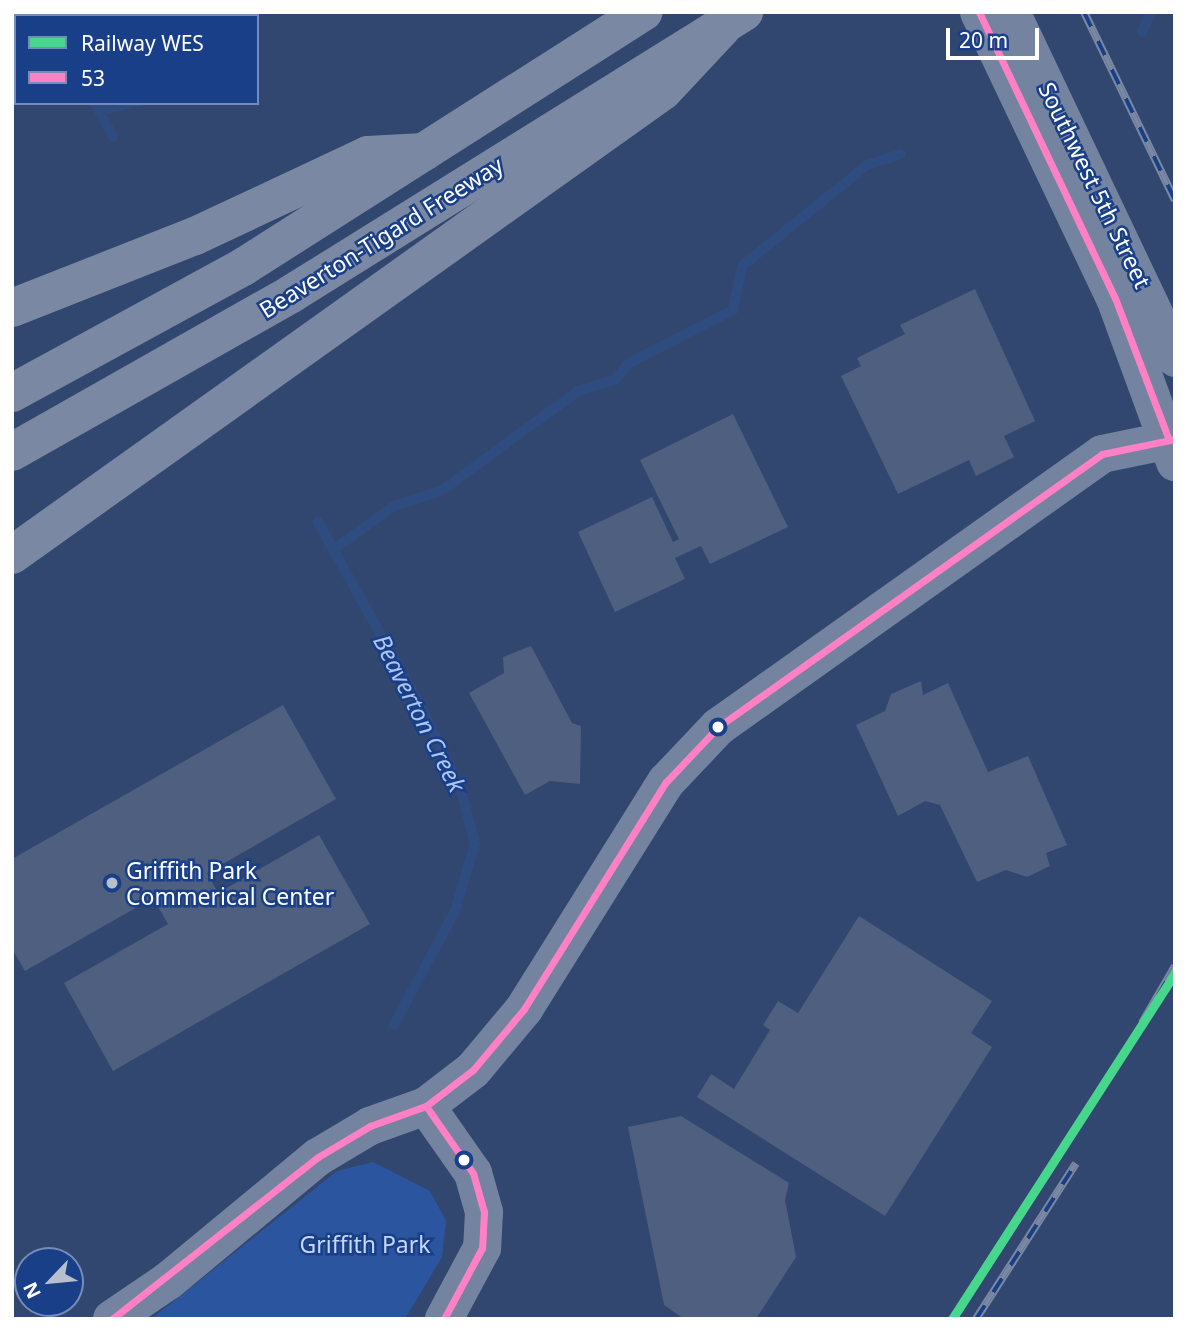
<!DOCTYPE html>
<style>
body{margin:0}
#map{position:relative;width:1187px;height:1331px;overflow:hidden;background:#32476f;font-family:"Noto Sans",sans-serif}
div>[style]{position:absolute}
.green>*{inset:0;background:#2c559f}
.water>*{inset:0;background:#2f4c80}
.stream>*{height:10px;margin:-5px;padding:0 5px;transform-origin:5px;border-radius:5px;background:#2f4c80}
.building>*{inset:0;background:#4e5f80}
.secondary>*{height:38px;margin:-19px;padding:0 19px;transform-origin:19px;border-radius:19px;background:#74839f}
.highway>*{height:38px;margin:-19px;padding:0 19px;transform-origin:19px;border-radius:19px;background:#7a88a3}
.rail>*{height:8px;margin-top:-4px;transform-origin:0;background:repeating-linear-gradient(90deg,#193f88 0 16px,#7a88a3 0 32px);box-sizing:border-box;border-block:2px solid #7a88a3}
.bus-1>*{height:7px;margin:-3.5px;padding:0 3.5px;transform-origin:3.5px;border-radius:3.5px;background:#ff80c5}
.rail-1>*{height:9px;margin:-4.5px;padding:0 4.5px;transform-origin:4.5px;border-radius:4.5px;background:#46d78d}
.dots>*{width:19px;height:19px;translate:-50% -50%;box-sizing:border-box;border:4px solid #193f88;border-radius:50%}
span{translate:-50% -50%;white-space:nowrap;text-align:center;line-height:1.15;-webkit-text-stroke:5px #193f88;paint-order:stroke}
.street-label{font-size:23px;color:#fff}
.poi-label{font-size:23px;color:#fff}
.left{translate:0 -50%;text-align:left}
.park-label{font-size:23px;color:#c6d8f9}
.water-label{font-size:24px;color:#acc6f4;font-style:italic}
.frame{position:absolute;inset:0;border:14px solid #fff;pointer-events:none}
.legend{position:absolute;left:14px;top:14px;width:245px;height:91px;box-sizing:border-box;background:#193f88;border:2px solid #758cb8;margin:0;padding:9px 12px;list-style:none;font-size:21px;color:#fff}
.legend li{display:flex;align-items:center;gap:14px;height:35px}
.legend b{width:35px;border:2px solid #758cb8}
.north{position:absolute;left:14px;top:1247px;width:70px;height:70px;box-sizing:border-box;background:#193f88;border:2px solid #758cb8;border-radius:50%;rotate:244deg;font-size:19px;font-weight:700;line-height:28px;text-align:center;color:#fff}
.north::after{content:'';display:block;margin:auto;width:24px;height:32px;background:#b7bfcd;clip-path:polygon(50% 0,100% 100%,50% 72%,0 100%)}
.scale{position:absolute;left:946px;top:28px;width:93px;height:32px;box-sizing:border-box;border:4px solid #fff;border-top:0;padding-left:9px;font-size:21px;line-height:24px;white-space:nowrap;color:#fff;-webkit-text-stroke:5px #193f88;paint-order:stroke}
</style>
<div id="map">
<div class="green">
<i style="clip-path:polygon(373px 1162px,430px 1191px,446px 1221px,442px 1257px,405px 1319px,151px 1319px,337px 1171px)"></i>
</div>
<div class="water">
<i style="clip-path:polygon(155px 12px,267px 12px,257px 18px,147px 16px)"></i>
<i style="clip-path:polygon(86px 103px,150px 103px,108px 114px)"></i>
</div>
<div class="stream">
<i style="left:1142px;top:32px;width:22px;rotate:-66deg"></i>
<i style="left:95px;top:103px;width:38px;rotate:62deg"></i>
<i style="left:318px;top:522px;width:224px;rotate:60.9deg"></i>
<i style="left:427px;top:718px;width:84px;rotate:65.3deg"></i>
<i style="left:462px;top:794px;width:52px;rotate:75.4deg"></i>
<i style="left:475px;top:844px;width:70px;rotate:106.6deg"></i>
<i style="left:455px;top:911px;width:129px;rotate:118.2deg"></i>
<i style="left:334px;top:549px;width:74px;rotate:-35.6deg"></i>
<i style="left:394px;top:506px;width:49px;rotate:-17.7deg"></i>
<i style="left:441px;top:491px;width:170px;rotate:-36.1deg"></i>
<i style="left:578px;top:391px;width:39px;rotate:-17deg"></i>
<i style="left:615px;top:380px;width:22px;rotate:-51deg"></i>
<i style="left:629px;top:363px;width:117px;rotate:-27deg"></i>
<i style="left:733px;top:310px;width:45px;rotate:-78.4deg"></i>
<i style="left:742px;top:266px;width:161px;rotate:-38.9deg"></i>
<i style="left:867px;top:165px;width:35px;rotate:-18deg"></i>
</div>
<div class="building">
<i style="clip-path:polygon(975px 289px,1035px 421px,1004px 436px,1014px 457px,976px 476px,969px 460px,898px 494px,841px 376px,861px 366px,857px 358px,905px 334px,900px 325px)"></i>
<i style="clip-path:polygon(733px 414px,788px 527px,710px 564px,701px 546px,675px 558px,685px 579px,615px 612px,578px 532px,652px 497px,673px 542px,679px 539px,640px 460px)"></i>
<i style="clip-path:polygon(531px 646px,572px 723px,581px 726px,580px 784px,550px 781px,525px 795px,469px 693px,504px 673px,503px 657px)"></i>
<i style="clip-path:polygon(921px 681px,923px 695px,948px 683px,988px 772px,1028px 756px,1067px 845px,1046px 853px,1050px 866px,1027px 877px,1006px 870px,977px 882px,940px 805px,925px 801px,898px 816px,856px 725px,885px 711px,891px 694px)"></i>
<i style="clip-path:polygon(283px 705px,336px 799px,207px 873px,218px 893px,319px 835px,370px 924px,113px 1071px,64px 983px,168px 924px,153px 898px,25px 971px,12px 949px,12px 859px)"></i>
<i style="clip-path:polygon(859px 916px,992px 1001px,971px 1033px,992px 1047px,885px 1216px,697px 1097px,711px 1074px,734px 1089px,770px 1030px,763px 1025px,778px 1001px,798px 1013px)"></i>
<i style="clip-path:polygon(681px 1116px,789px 1183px,785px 1200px,796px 1257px,756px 1319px,684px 1319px,664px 1305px,628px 1127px)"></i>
</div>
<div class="secondary">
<i style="left:979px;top:12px;width:317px;rotate:64.6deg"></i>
<i style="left:1115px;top:298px;width:175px;rotate:69.9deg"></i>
<i style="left:1011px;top:12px;width:383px;rotate:64.6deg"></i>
<i style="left:426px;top:1106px;width:82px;rotate:55deg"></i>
<i style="left:473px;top:1173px;width:41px;rotate:74.2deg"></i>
<i style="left:484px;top:1212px;width:36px;rotate:93deg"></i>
<i style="left:482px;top:1248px;width:81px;rotate:118.2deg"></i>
<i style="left:112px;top:1319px;width:68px;rotate:-34.2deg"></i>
<i style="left:168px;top:1281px;width:195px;rotate:-39.6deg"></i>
<i style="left:318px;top:1157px;width:61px;rotate:-30.8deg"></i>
<i style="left:370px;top:1126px;width:59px;rotate:-19.7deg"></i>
<i style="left:426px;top:1106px;width:59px;rotate:-37.5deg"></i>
<i style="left:473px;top:1070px;width:80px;rotate:-50.1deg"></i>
<i style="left:524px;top:1009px;width:268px;rotate:-58deg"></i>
<i style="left:666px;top:782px;width:76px;rotate:-46.6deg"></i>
<i style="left:718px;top:727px;width:471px;rotate:-35.4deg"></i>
<i style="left:1102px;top:454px;width:75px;rotate:-11.6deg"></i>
</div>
<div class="highway">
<i style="left:12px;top:308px;width:197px;rotate:-21.5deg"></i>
<i style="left:195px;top:236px;width:191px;rotate:-25.1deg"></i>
<i style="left:368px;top:155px;width:56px;rotate:-3.1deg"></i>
<i style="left:12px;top:393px;width:263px;rotate:-28.6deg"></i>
<i style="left:243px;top:267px;width:475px;rotate:-32.5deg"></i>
<i style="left:12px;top:452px;width:321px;rotate:-29.5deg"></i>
<i style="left:291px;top:294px;width:534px;rotate:-31.9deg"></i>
<i style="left:12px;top:555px;width:799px;rotate:-35.48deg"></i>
<i style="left:663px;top:91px;width:86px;rotate:-46.9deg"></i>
</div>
<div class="rail">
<i style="left:1084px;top:12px;width:209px;rotate:64.2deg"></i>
<i style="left:1142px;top:1023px;width:66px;rotate:-59.9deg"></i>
<i style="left:976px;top:1319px;width:185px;rotate:-57.3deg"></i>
</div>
<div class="bus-1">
<i style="left:979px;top:12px;width:317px;rotate:64.6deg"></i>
<i style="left:1115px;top:298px;width:152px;rotate:69.2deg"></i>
<i style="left:426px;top:1106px;width:82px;rotate:55deg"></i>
<i style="left:473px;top:1173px;width:41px;rotate:74.2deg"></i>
<i style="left:484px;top:1212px;width:36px;rotate:93deg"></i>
<i style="left:482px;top:1248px;width:81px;rotate:118.2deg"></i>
<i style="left:112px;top:1319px;width:262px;rotate:-38.2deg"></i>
<i style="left:318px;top:1157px;width:61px;rotate:-30.8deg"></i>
<i style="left:370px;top:1126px;width:59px;rotate:-19.7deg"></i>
<i style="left:426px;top:1106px;width:59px;rotate:-37.5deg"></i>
<i style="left:473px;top:1070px;width:80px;rotate:-50.1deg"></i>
<i style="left:524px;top:1009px;width:268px;rotate:-58deg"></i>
<i style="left:666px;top:782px;width:76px;rotate:-46.6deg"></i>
<i style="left:718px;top:727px;width:471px;rotate:-35.4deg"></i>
<i style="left:1102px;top:454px;width:75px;rotate:-11.6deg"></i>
</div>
<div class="rail-1">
<i style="left:952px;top:1319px;width:412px;rotate:-57.2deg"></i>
</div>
<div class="dots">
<i style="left:718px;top:727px;background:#fff"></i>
<i style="left:112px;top:883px;background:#b7bfcd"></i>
<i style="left:464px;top:1160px;background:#fff"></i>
</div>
<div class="street-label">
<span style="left:1095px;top:185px;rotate:64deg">Southwest 5th Street</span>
<span style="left:381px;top:237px;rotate:-32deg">Beaverton-Tigard Freeway</span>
</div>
<div class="poi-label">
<span class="left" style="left:126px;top:883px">Griffith Park<br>Commerical Center</span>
</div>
<div class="park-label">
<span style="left:365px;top:1244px">Griffith Park</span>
</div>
<div class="water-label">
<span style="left:420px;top:713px;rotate:63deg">Beaverton Creek</span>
</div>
<div class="frame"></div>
<ul class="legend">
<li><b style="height:9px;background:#46d78d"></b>Railway WES</li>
<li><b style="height:9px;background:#ff80c5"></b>53</li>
</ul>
<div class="north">N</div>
<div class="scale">20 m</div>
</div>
